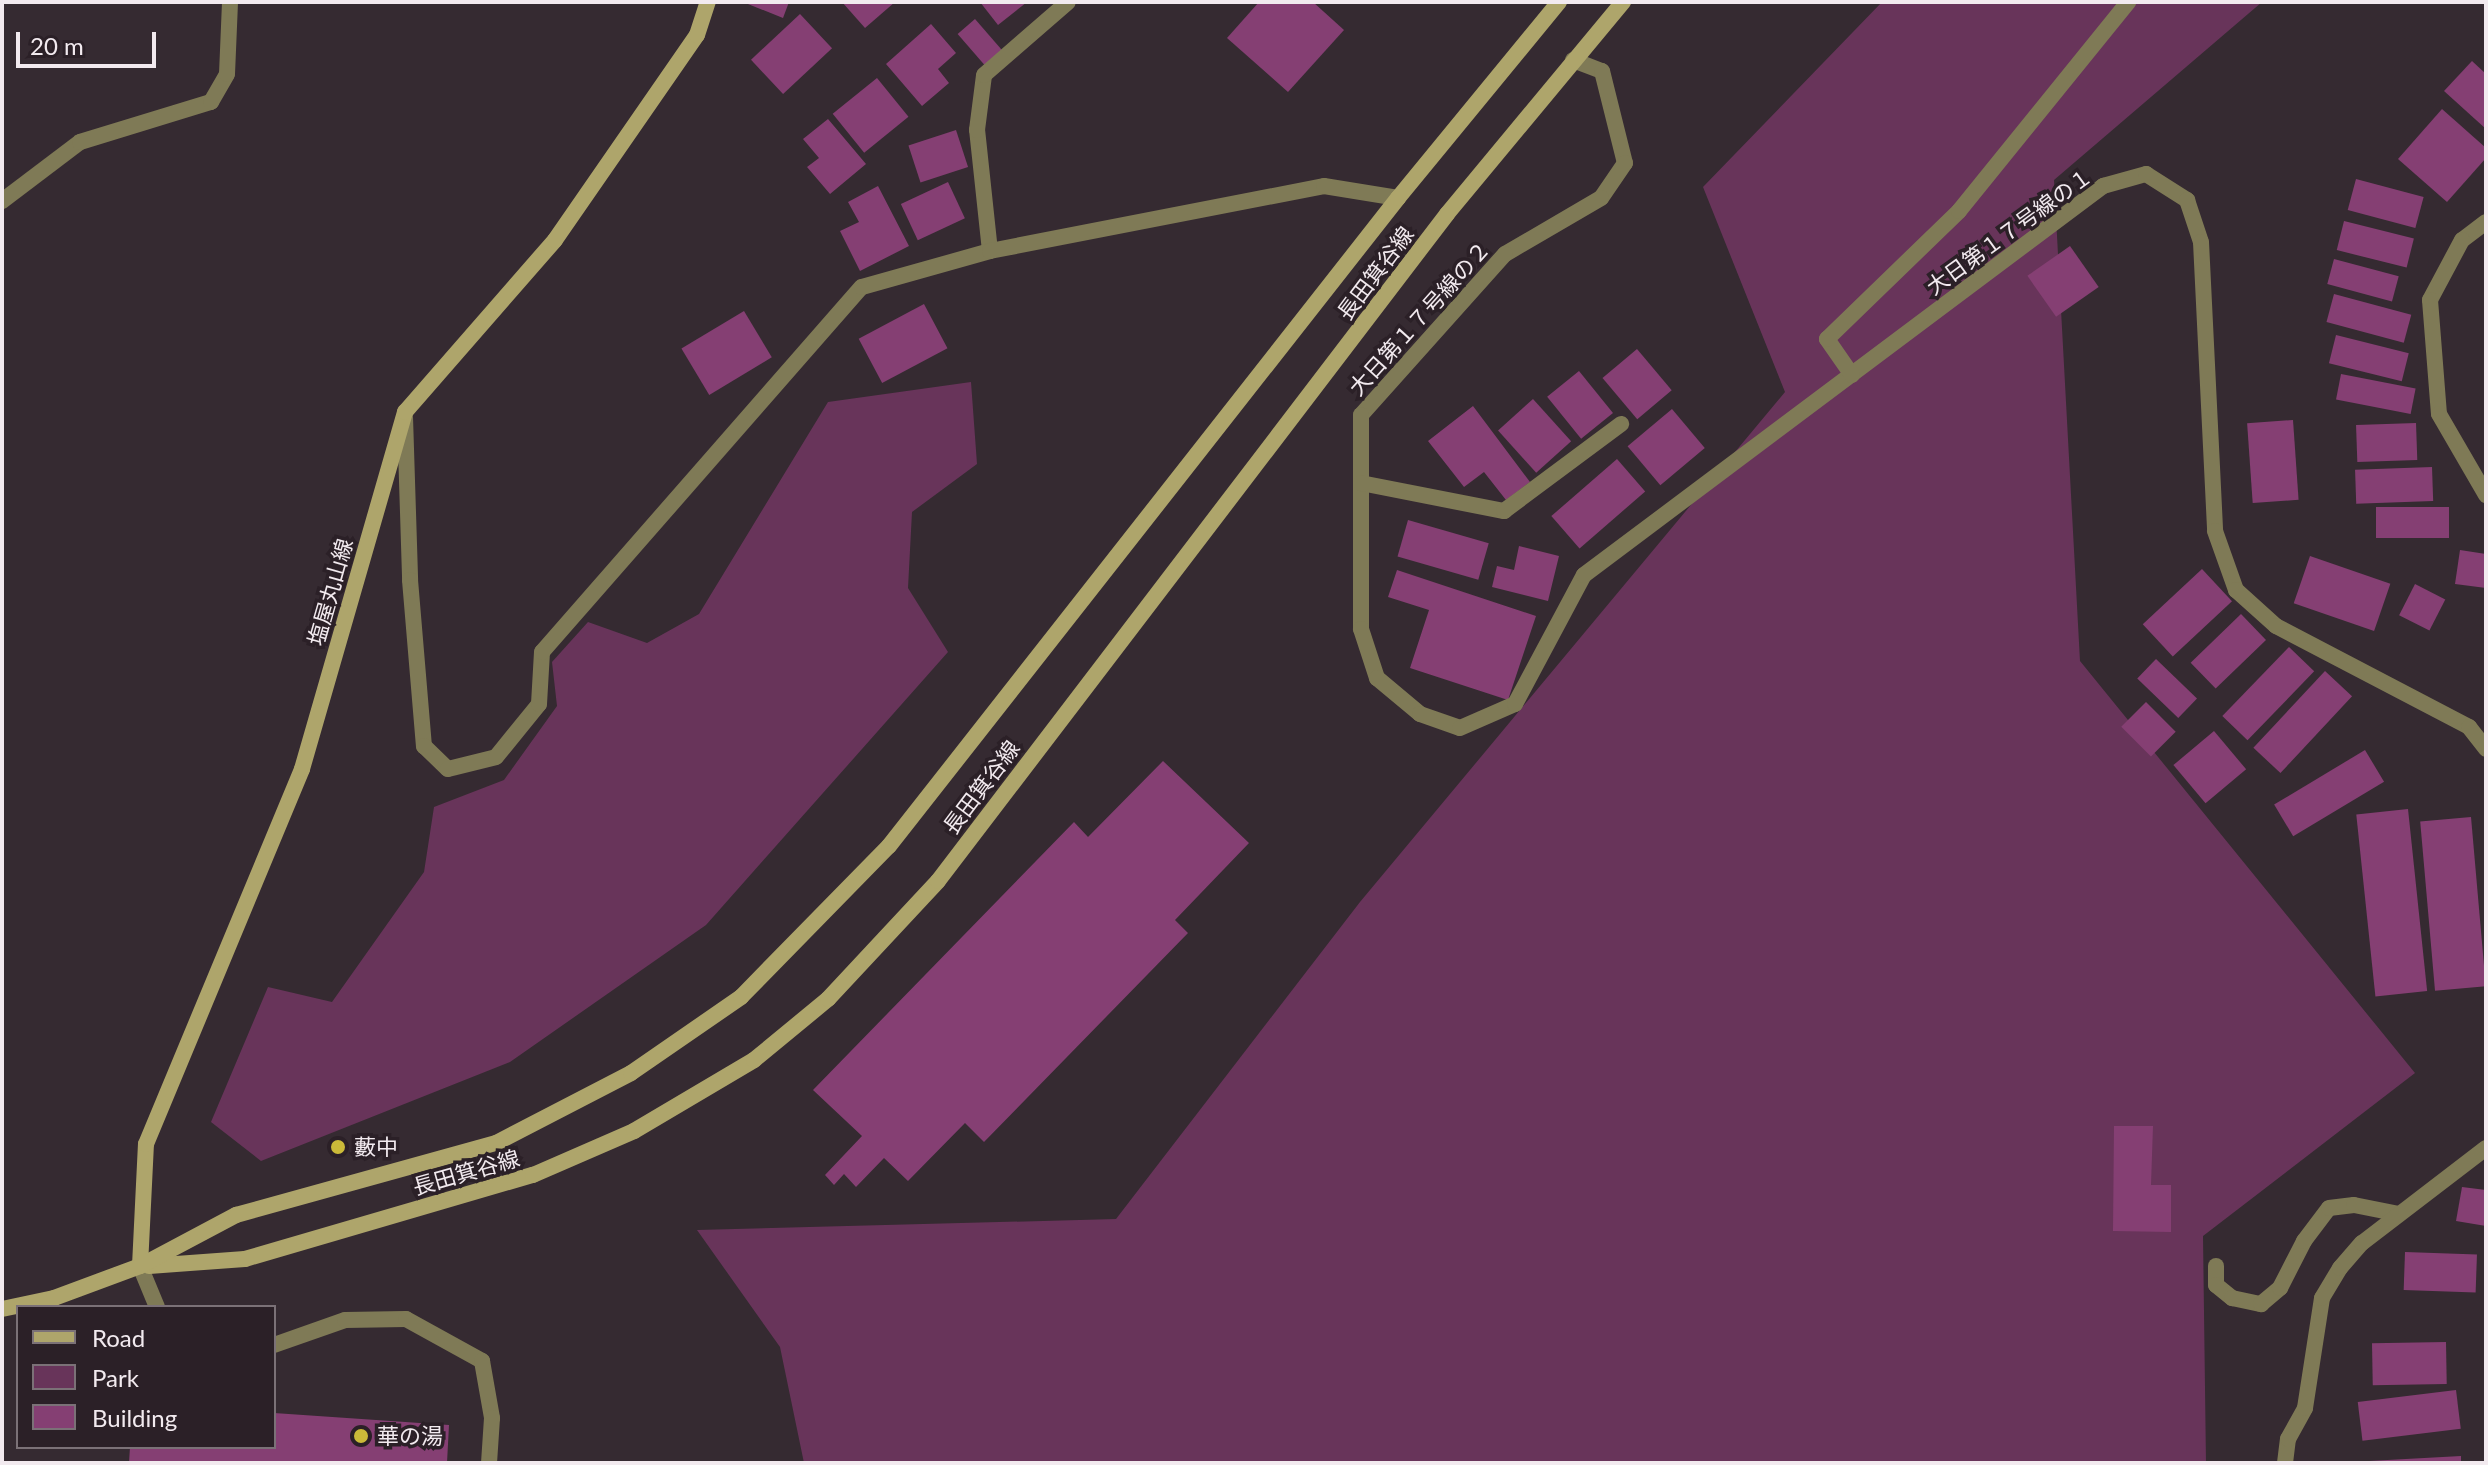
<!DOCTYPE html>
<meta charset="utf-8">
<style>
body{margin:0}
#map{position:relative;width:2488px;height:1465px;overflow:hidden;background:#352a31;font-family:Lato,"Noto Sans JP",sans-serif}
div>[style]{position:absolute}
.green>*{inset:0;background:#68345a}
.building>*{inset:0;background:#853f73;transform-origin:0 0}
.street>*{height:16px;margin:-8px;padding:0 8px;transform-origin:8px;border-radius:8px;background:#7f7a56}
.secondary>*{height:16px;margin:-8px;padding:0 8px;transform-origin:8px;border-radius:8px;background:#aea56b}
.dots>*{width:22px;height:22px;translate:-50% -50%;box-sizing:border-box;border:4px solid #2b2027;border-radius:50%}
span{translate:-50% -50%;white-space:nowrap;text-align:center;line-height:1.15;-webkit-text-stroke:7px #2b2027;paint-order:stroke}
.street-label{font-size:22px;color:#f2eaef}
.poi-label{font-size:22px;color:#f2eaef}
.left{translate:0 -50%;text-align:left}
.frame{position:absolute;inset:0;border:4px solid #f2eaef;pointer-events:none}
.legend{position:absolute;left:16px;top:1305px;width:260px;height:144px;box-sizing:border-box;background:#2b2027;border:2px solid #7b7177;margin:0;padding:10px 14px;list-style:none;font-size:24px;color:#f2eaef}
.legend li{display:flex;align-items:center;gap:16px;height:40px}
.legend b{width:40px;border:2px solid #7b7177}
.scale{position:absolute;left:16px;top:32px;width:140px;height:36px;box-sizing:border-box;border:4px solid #f2eaef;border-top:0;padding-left:10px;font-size:24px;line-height:28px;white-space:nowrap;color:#f2eaef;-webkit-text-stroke:6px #2b2027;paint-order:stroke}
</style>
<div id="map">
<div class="green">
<i style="clip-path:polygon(1882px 2px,2262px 2px,2054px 180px,2080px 661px,2415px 1073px,2203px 1236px,2206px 1463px,804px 1463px,780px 1347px,697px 1230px,1116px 1219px,1360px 902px,1785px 392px,1703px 187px)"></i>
<i style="clip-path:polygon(971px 382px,977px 464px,912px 512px,908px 588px,948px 652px,706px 925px,510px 1062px,261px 1161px,211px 1122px,268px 987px,332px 1002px,424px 872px,434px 807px,504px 780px,557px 706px,552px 662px,588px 622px,647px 643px,699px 614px,828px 402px)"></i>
</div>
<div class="building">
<i style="clip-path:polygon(743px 2px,789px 2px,783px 18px)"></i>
<i style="clip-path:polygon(842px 2px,895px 2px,865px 28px)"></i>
<i style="clip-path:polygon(980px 2px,1027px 2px,998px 25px)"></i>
<i style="clip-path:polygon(1259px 2px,1313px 2px,1344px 30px,1288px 92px,1227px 38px)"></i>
<i style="left:800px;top:14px;width:47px;height:67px;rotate:47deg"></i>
<i style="left:975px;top:19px;width:41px;height:23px;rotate:49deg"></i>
<i style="clip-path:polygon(931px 24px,956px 53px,938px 69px,949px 83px,922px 106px,886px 64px)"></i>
<i style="clip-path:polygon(2472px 61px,2486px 74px,2486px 129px,2444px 91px)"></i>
<i style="left:877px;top:78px;width:50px;height:57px;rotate:51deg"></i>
<i style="clip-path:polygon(2442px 109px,2486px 148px,2486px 158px,2447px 202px,2398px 159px)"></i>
<i style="clip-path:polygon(828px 119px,866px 164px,830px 194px,807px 167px,819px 158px,803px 139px)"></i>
<i style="left:956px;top:130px;width:39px;height:50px;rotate:72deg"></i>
<i style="left:2356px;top:179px;width:70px;height:32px;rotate:15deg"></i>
<i style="left:948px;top:182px;width:40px;height:52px;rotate:65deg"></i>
<i style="clip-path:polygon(878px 186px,909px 246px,860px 271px,840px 231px,859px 222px,848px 202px)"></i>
<i style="left:2344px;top:221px;width:72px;height:30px;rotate:14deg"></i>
<i style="left:2070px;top:246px;width:50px;height:52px;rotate:55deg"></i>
<i style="left:2334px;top:259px;width:67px;height:26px;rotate:15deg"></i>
<i style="left:2334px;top:294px;width:80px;height:29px;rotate:15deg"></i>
<i style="left:924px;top:304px;width:50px;height:74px;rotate:62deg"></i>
<i style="left:744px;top:311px;width:54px;height:73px;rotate:59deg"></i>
<i style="left:2336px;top:335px;width:75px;height:29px;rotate:14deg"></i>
<i style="left:1637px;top:349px;width:54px;height:45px;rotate:50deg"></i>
<i style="left:1579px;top:371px;width:54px;height:41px;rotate:51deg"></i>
<i style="left:2341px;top:374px;width:76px;height:26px;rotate:11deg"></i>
<i style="left:1533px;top:399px;width:57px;height:47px;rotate:48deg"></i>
<i style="clip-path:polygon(1473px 406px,1530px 482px,1506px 500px,1484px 472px,1464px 487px,1428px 441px)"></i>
<i style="left:1672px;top:409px;width:51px;height:58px;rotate:50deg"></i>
<i style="left:2293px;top:420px;width:80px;height:46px;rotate:86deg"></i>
<i style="left:2416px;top:423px;width:37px;height:60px;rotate:88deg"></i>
<i style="left:1617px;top:459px;width:43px;height:87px;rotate:49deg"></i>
<i style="left:2432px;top:467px;width:34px;height:77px;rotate:88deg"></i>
<i style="left:2449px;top:507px;width:31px;height:73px;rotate:90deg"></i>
<i style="left:1408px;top:520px;width:84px;height:38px;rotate:16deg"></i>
<i style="clip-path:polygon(1519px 546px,1559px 556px,1548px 601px,1492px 587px,1497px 566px,1514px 570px)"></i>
<i style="clip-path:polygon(2460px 550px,2486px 554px,2486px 588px,2455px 584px)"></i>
<i style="left:2310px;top:556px;width:85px;height:50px;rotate:19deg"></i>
<i style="left:2202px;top:569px;width:44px;height:81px;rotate:47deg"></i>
<i style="clip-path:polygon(1397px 570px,1536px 616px,1508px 700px,1410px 668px,1429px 610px,1388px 597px)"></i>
<i style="left:2415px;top:584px;width:34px;height:35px;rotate:27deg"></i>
<i style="left:2241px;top:614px;width:36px;height:70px;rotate:46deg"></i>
<i style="left:2289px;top:647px;width:35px;height:96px;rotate:44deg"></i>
<i style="left:2156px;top:659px;width:57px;height:27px;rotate:44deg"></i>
<i style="left:2325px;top:671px;width:37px;height:105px;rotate:43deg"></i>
<i style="left:2146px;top:702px;width:42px;height:35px;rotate:45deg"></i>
<i style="left:2214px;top:731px;width:50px;height:53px;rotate:50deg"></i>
<i style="left:2365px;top:750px;width:37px;height:106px;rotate:59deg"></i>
<i style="clip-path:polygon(1163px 761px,1249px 843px,1175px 920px,1188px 933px,984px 1142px,965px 1123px,908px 1181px,884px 1158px,856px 1187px,844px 1174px,834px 1185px,825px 1175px,862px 1136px,813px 1090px,1074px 822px,1088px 837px)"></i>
<i style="left:2408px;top:809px;width:183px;height:52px;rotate:84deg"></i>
<i style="left:2471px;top:817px;width:170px;height:51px;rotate:85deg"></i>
<i style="clip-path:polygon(2114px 1126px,2153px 1126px,2151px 1185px,2171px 1185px,2171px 1232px,2113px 1231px)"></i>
<i style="clip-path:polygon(2462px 1187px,2486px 1190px,2486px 1226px,2456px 1221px)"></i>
<i style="left:2405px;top:1252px;width:72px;height:38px;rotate:2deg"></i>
<i style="left:2446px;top:1342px;width:42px;height:74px;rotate:89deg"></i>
<i style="left:2456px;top:1390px;width:39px;height:99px;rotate:83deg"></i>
<i style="clip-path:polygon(274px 1413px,449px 1425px,447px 1463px,129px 1463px,130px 1447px,274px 1447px)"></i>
<i style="clip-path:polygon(2461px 1456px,2461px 1463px,2369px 1463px,2369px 1461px)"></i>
</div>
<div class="street">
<i style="left:1573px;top:60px;width:31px;rotate:21deg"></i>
<i style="left:1602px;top:71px;width:95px;rotate:76deg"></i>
<i style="left:1625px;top:163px;width:42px;rotate:124.4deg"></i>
<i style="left:1601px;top:198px;width:111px;rotate:149.7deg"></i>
<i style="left:1505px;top:254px;width:216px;rotate:131.8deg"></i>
<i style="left:1361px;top:415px;width:214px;rotate:90deg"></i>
<i style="left:1361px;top:629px;width:52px;rotate:71.9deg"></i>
<i style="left:1377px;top:678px;width:56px;rotate:39.9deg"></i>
<i style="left:1420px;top:714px;width:42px;rotate:19.3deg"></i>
<i style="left:1460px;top:728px;width:60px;rotate:-23.6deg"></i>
<i style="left:1515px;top:704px;width:146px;rotate:-61.9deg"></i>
<i style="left:1584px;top:575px;width:649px;rotate:-36.85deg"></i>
<i style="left:2103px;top:186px;width:45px;rotate:-15.6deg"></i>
<i style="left:2146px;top:174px;width:49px;rotate:32.4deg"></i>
<i style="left:2187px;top:200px;width:44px;rotate:71.6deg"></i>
<i style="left:2201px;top:242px;width:289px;rotate:87.2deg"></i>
<i style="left:2215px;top:531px;width:63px;rotate:70.4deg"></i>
<i style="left:2236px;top:590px;width:54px;rotate:42deg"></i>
<i style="left:2276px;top:626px;width:218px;rotate:27.6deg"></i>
<i style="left:2469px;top:727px;width:28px;rotate:52deg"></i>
<i style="left:2px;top:201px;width:98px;rotate:-37.1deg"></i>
<i style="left:80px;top:142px;width:137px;rotate:-17deg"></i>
<i style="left:211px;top:102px;width:32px;rotate:-60deg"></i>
<i style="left:227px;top:74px;width:72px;rotate:-87.6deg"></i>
<i style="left:2486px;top:222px;width:30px;rotate:143deg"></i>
<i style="left:2462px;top:240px;width:68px;rotate:118.1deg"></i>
<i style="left:2430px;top:300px;width:114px;rotate:85.5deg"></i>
<i style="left:2439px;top:414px;width:94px;rotate:59.9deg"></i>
<i style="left:990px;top:251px;width:122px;rotate:-96.1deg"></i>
<i style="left:977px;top:130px;width:55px;rotate:-82.7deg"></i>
<i style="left:984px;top:75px;width:111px;rotate:-41deg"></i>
<i style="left:1852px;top:375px;width:44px;rotate:-124.8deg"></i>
<i style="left:1827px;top:339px;width:184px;rotate:-44.1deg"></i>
<i style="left:1959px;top:211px;width:269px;rotate:-51deg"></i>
<i style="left:405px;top:417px;width:163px;rotate:88.2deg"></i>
<i style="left:410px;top:580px;width:167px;rotate:85.2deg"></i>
<i style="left:424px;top:746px;width:33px;rotate:44deg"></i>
<i style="left:448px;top:769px;width:49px;rotate:-14deg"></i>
<i style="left:496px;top:757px;width:68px;rotate:-50.9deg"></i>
<i style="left:539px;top:704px;width:52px;rotate:-86.7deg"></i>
<i style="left:542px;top:652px;width:485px;rotate:-48.8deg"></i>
<i style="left:862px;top:287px;width:133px;rotate:-15.7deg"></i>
<i style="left:990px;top:251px;width:340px;rotate:-11deg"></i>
<i style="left:1324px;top:186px;width:75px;rotate:9.2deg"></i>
<i style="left:1361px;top:483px;width:146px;rotate:11.1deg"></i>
<i style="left:1504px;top:511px;width:146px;rotate:-36.6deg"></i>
<i style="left:140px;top:1266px;width:44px;rotate:67.5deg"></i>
<i style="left:2216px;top:1266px;width:19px;rotate:90deg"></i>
<i style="left:2216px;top:1285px;width:21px;rotate:39deg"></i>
<i style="left:2232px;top:1298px;width:30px;rotate:12deg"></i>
<i style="left:2261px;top:1304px;width:25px;rotate:-40deg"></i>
<i style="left:2280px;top:1288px;width:53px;rotate:-62.9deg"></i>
<i style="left:2304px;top:1241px;width:41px;rotate:-52.9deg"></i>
<i style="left:2329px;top:1208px;width:25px;rotate:-7deg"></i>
<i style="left:2354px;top:1205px;width:46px;rotate:11.3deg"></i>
<i style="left:274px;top:1345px;width:75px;rotate:-19.4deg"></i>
<i style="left:345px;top:1320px;width:61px;rotate:-0.9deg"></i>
<i style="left:406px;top:1319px;width:87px;rotate:28.9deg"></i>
<i style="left:482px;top:1361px;width:58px;rotate:80deg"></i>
<i style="left:492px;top:1418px;width:45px;rotate:93.8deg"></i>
<i style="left:2285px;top:1463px;width:24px;rotate:-83deg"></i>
<i style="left:2288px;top:1439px;width:35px;rotate:-61deg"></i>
<i style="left:2305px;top:1408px;width:111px;rotate:-81.2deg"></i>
<i style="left:2322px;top:1298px;width:35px;rotate:-59deg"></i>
<i style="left:2340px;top:1268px;width:33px;rotate:-49deg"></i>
<i style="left:2362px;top:1243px;width:156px;rotate:-37.5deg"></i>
</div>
<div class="secondary">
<i style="left:140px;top:1266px;width:122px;rotate:-87.2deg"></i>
<i style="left:146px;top:1144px;width:406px;rotate:-67.4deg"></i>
<i style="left:302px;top:769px;width:372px;rotate:-73.9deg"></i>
<i style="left:405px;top:412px;width:228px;rotate:-48.9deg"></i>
<i style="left:555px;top:240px;width:249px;rotate:-55.3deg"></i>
<i style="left:697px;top:35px;width:35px;rotate:-72deg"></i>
<i style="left:149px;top:1266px;width:96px;rotate:-4.2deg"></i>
<i style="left:245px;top:1259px;width:300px;rotate:-16.3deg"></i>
<i style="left:533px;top:1175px;width:110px;rotate:-23.5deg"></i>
<i style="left:634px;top:1131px;width:139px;rotate:-30.6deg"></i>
<i style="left:754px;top:1060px;width:96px;rotate:-39.5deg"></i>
<i style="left:828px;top:999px;width:161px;rotate:-47deg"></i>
<i style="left:938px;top:881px;width:839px;rotate:-52.65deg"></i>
<i style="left:1447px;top:214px;width:276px;rotate:-50.3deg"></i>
<i style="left:2px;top:1309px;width:53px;rotate:-11.9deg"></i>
<i style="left:54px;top:1298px;width:92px;rotate:-20.4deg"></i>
<i style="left:140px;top:1266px;width:109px;rotate:-28deg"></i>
<i style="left:236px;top:1215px;width:270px;rotate:-15.5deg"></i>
<i style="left:496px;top:1143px;width:152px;rotate:-27.4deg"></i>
<i style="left:631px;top:1073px;width:134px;rotate:-34.6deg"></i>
<i style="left:741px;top:997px;width:211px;rotate:-45.6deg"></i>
<i style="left:889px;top:846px;width:824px;rotate:-51.85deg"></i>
<i style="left:1398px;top:198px;width:254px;rotate:-50.6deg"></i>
</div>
<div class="dots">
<i style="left:338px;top:1147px;background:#cbba39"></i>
<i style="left:361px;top:1436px;background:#cbba39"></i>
</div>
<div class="street-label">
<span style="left:2009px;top:231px;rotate:-36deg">大日第１７号線の１</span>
<span style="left:1375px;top:273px;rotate:-53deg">長田箕谷線</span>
<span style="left:1419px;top:318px;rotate:-48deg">大日第１７号線の２</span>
<span style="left:330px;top:592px;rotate:-74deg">塩屋丸山線</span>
<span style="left:981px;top:787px;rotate:-53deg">長田箕谷線</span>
<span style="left:466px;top:1172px;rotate:-16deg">長田箕谷線</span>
</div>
<div class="poi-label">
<span class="left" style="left:354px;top:1147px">藪中</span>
<span class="left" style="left:377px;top:1436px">華の湯</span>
</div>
<div class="frame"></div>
<ul class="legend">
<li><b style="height:10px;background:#aea56b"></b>Road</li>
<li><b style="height:22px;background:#68345a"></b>Park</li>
<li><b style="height:22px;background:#853f73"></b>Building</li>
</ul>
<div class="scale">20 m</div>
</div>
